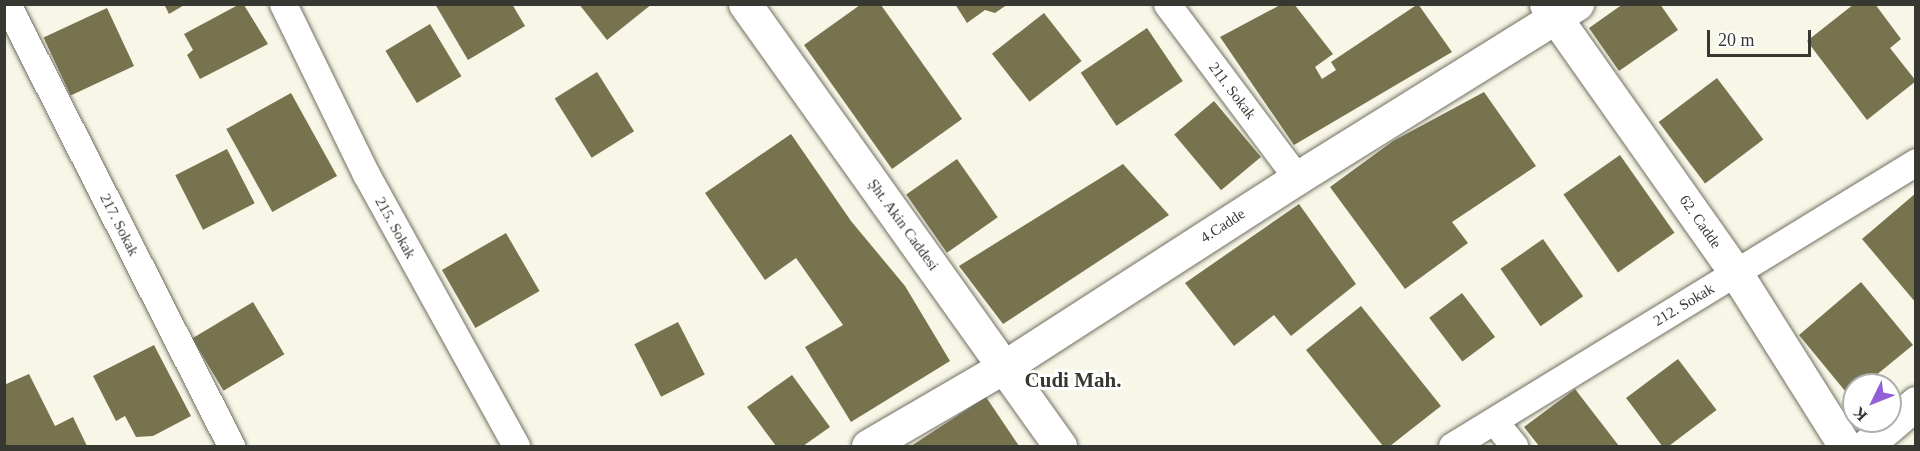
<!DOCTYPE html>
<meta charset="utf-8">
<style>
body{margin:0}
#map{position:relative;width:1920px;height:451px;overflow:hidden;background:#f8f6e7;font-family:Georgia,serif}
div>[style]{position:absolute}
.building>*{inset:0;background:#77734f;transform-origin:0 0}
.roads{filter:drop-shadow(0 0 2px #717062) drop-shadow(0 0 2px #717062)}
.street>*{height:27px;margin:-13.5px;padding:0 13.5px;transform-origin:13.5px;border-radius:13.5px;background:#fff}
.secondary>*{height:33px;margin:-16.5px;padding:0 16.5px;transform-origin:16.5px;border-radius:16.5px;background:#fff}
span{translate:-50% -50%;white-space:nowrap;text-align:center;line-height:1.15;-webkit-text-stroke:6px #fff;paint-order:stroke}
.street-label{font-size:15px;color:#383832}
.district-label{font-size:21px;color:#383832;font-weight:700}
.frame{position:absolute;inset:0;border:6px solid #383832;pointer-events:none}
.north{position:absolute;left:1842px;top:373px;width:60px;height:60px;box-sizing:border-box;background:#fff;border:2px solid #afafad;border-radius:50%;rotate:227deg;font-size:16px;font-weight:700;line-height:24px;text-align:center;color:#383832}
.north::after{content:'';display:block;margin:auto;width:21px;height:27px;background:#925fd9;clip-path:polygon(50% 0,100% 100%,50% 72%,0 100%)}
.scale{position:absolute;left:1707px;top:30px;width:104px;height:27px;box-sizing:border-box;border:3px solid #383832;border-top:0;padding-left:8px;font-size:18px;line-height:21px;white-space:nowrap;color:#383832;-webkit-text-stroke:4px #fff;paint-order:stroke}
</style>
<div id="map">
<div class="building">
<i style="clip-path:polygon(164px 4px,186px 4px,169px 14px)"></i>
<i style="clip-path:polygon(435px 4px,512px 4px,525px 26px,468px 60px)"></i>
<i style="clip-path:polygon(579px 4px,652px 4px,607px 40px)"></i>
<i style="clip-path:polygon(955px 4px,1008px 4px,995px 13px,985px 10px,967px 23px)"></i>
<i style="clip-path:polygon(1282px 4px,1294px 4px,1333px 54px,1315px 67px,1322px 79px,1336px 70px,1331px 62px,1418px 4px,1452px 52px,1294px 145px,1220px 37px)"></i>
<i style="clip-path:polygon(1623px 4px,1660px 4px,1678px 30px,1619px 71px,1589px 28px)"></i>
<i style="clip-path:polygon(1854px 4px,1875px 4px,1901px 39px,1890px 48px,1916px 81px,1867px 120px,1807px 41px)"></i>
<i style="clip-path:polygon(238px 5px,244px 5px,268px 44px,200px 79px,187px 55px,193px 50px,184px 34px)"></i>
<i style="clip-path:polygon(860px 5px,881px 5px,962px 119px,892px 169px,804px 45px)"></i>
<i style="left:107px;top:8px;width:64px;height:70px;rotate:65deg"></i>
<i style="left:1044px;top:13px;width:61px;height:66px;rotate:52deg"></i>
<i style="left:430px;top:24px;width:61px;height:52px;rotate:59deg"></i>
<i style="left:1147px;top:28px;width:64px;height:80px;rotate:56deg"></i>
<i style="left:597px;top:72px;width:70px;height:50px;rotate:58deg"></i>
<i style="left:1717px;top:78px;width:77px;height:73px;rotate:53deg"></i>
<i style="clip-path:polygon(1484px 92px,1536px 166px,1452px 222px,1468px 243px,1405px 289px,1330px 187px,1393px 141px)"></i>
<i style="left:291px;top:93px;width:95px;height:74px;rotate:61deg"></i>
<i style="left:1214px;top:101px;width:73px;height:52px;rotate:50deg"></i>
<i style="clip-path:polygon(791px 134px,851px 221px,905px 286px,950px 361px,851px 422px,805px 347px,843px 325px,796px 258px,765px 280px,705px 193px)"></i>
<i style="left:227px;top:149px;width:61px;height:58px;rotate:63deg"></i>
<i style="left:1620px;top:155px;width:95px;height:69px;rotate:55deg"></i>
<i style="left:957px;top:159px;width:71px;height:62px;rotate:55deg"></i>
<i style="clip-path:polygon(1123px 164px,1169px 215px,1003px 324px,959px 266px)"></i>
<i style="clip-path:polygon(1916px 193px,1916px 303px,1862px 239px)"></i>
<i style="clip-path:polygon(1299px 204px,1356px 284px,1291px 336px,1274px 315px,1234px 346px,1185px 283px)"></i>
<i style="left:506px;top:233px;width:67px;height:74px;rotate:60deg"></i>
<i style="left:1543px;top:239px;width:70px;height:52px;rotate:55deg"></i>
<i style="clip-path:polygon(1861px 282px,1913px 345px,1864px 385px,1854px 385px,1850px 397px,1799px 335px)"></i>
<i style="left:1462px;top:293px;width:55px;height:41px;rotate:53deg"></i>
<i style="left:253px;top:302px;width:61px;height:71px;rotate:59deg"></i>
<i style="clip-path:polygon(1361px 306px,1441px 406px,1390px 446px,1383px 446px,1306px 350px)"></i>
<i style="left:678px;top:322px;width:59px;height:49px;rotate:63deg"></i>
<i style="clip-path:polygon(154px 345px,191px 416px,153px 436px,136px 437px,125px 416px,116px 421px,93px 376px)"></i>
<i style="left:1678px;top:359px;width:64px;height:65px;rotate:53deg"></i>
<i style="clip-path:polygon(29px 374px,55px 426px,73px 417px,87px 446px,4px 446px,4px 385px)"></i>
<i style="clip-path:polygon(792px 375px,830px 427px,803px 446px,776px 446px,747px 407px)"></i>
<i style="clip-path:polygon(1575px 389px,1619px 446px,1539px 446px,1524px 427px)"></i>
<i style="clip-path:polygon(986px 397px,1019px 446px,911px 446px)"></i>
</div>
<div class="roads">
<div class="street">
<i style="left:7px;top:4px;width:496px;rotate:63.1deg"></i>
<i style="left:283px;top:4px;width:189px;rotate:64deg"></i>
<i style="left:366px;top:174px;width:311px;rotate:61.1deg"></i>
<i style="left:1167px;top:4px;width:217px;rotate:53.2deg"></i>
<i style="left:1494px;top:421px;width:32px;rotate:51deg"></i>
<i style="left:1452px;top:446px;width:544px;rotate:-31.47deg"></i>
</div>
<div class="secondary">
<i style="left:745px;top:4px;width:543px;rotate:54.52deg"></i>
<i style="left:1546px;top:4px;width:329px;rotate:54.8deg"></i>
<i style="left:1736px;top:273px;width:204px;rotate:57.8deg"></i>
<i style="left:868px;top:446px;width:157px;rotate:-30.2deg"></i>
<i style="left:1004px;top:367px;width:349px;rotate:-32.8deg"></i>
<i style="left:1297px;top:178px;width:330px;rotate:-31.9deg"></i>
<i style="left:1866px;top:446px;width:66px;rotate:-40.7deg"></i>
</div>
</div>
<div class="street-label">
<span style="left:1232px;top:91px;rotate:53deg">211. Sokak</span>
<span style="left:1700px;top:222px;rotate:55deg">62. Cadde</span>
<span style="left:119px;top:225px;rotate:63deg">217. Sokak</span>
<span style="left:903px;top:225px;rotate:54deg">Şht. Akin Caddesi</span>
<span style="left:1223px;top:226px;rotate:-33deg">4.Cadde</span>
<span style="left:395px;top:228px;rotate:61deg">215. Sokak</span>
<span style="left:1684px;top:305px;rotate:-31deg">212. Sokak</span>
</div>
<div class="district-label">
<span style="left:1073px;top:380px">Cudi Mah.</span>
</div>
<div class="frame"></div>
<div class="north">K</div>
<div class="scale">20 m</div>
</div>
